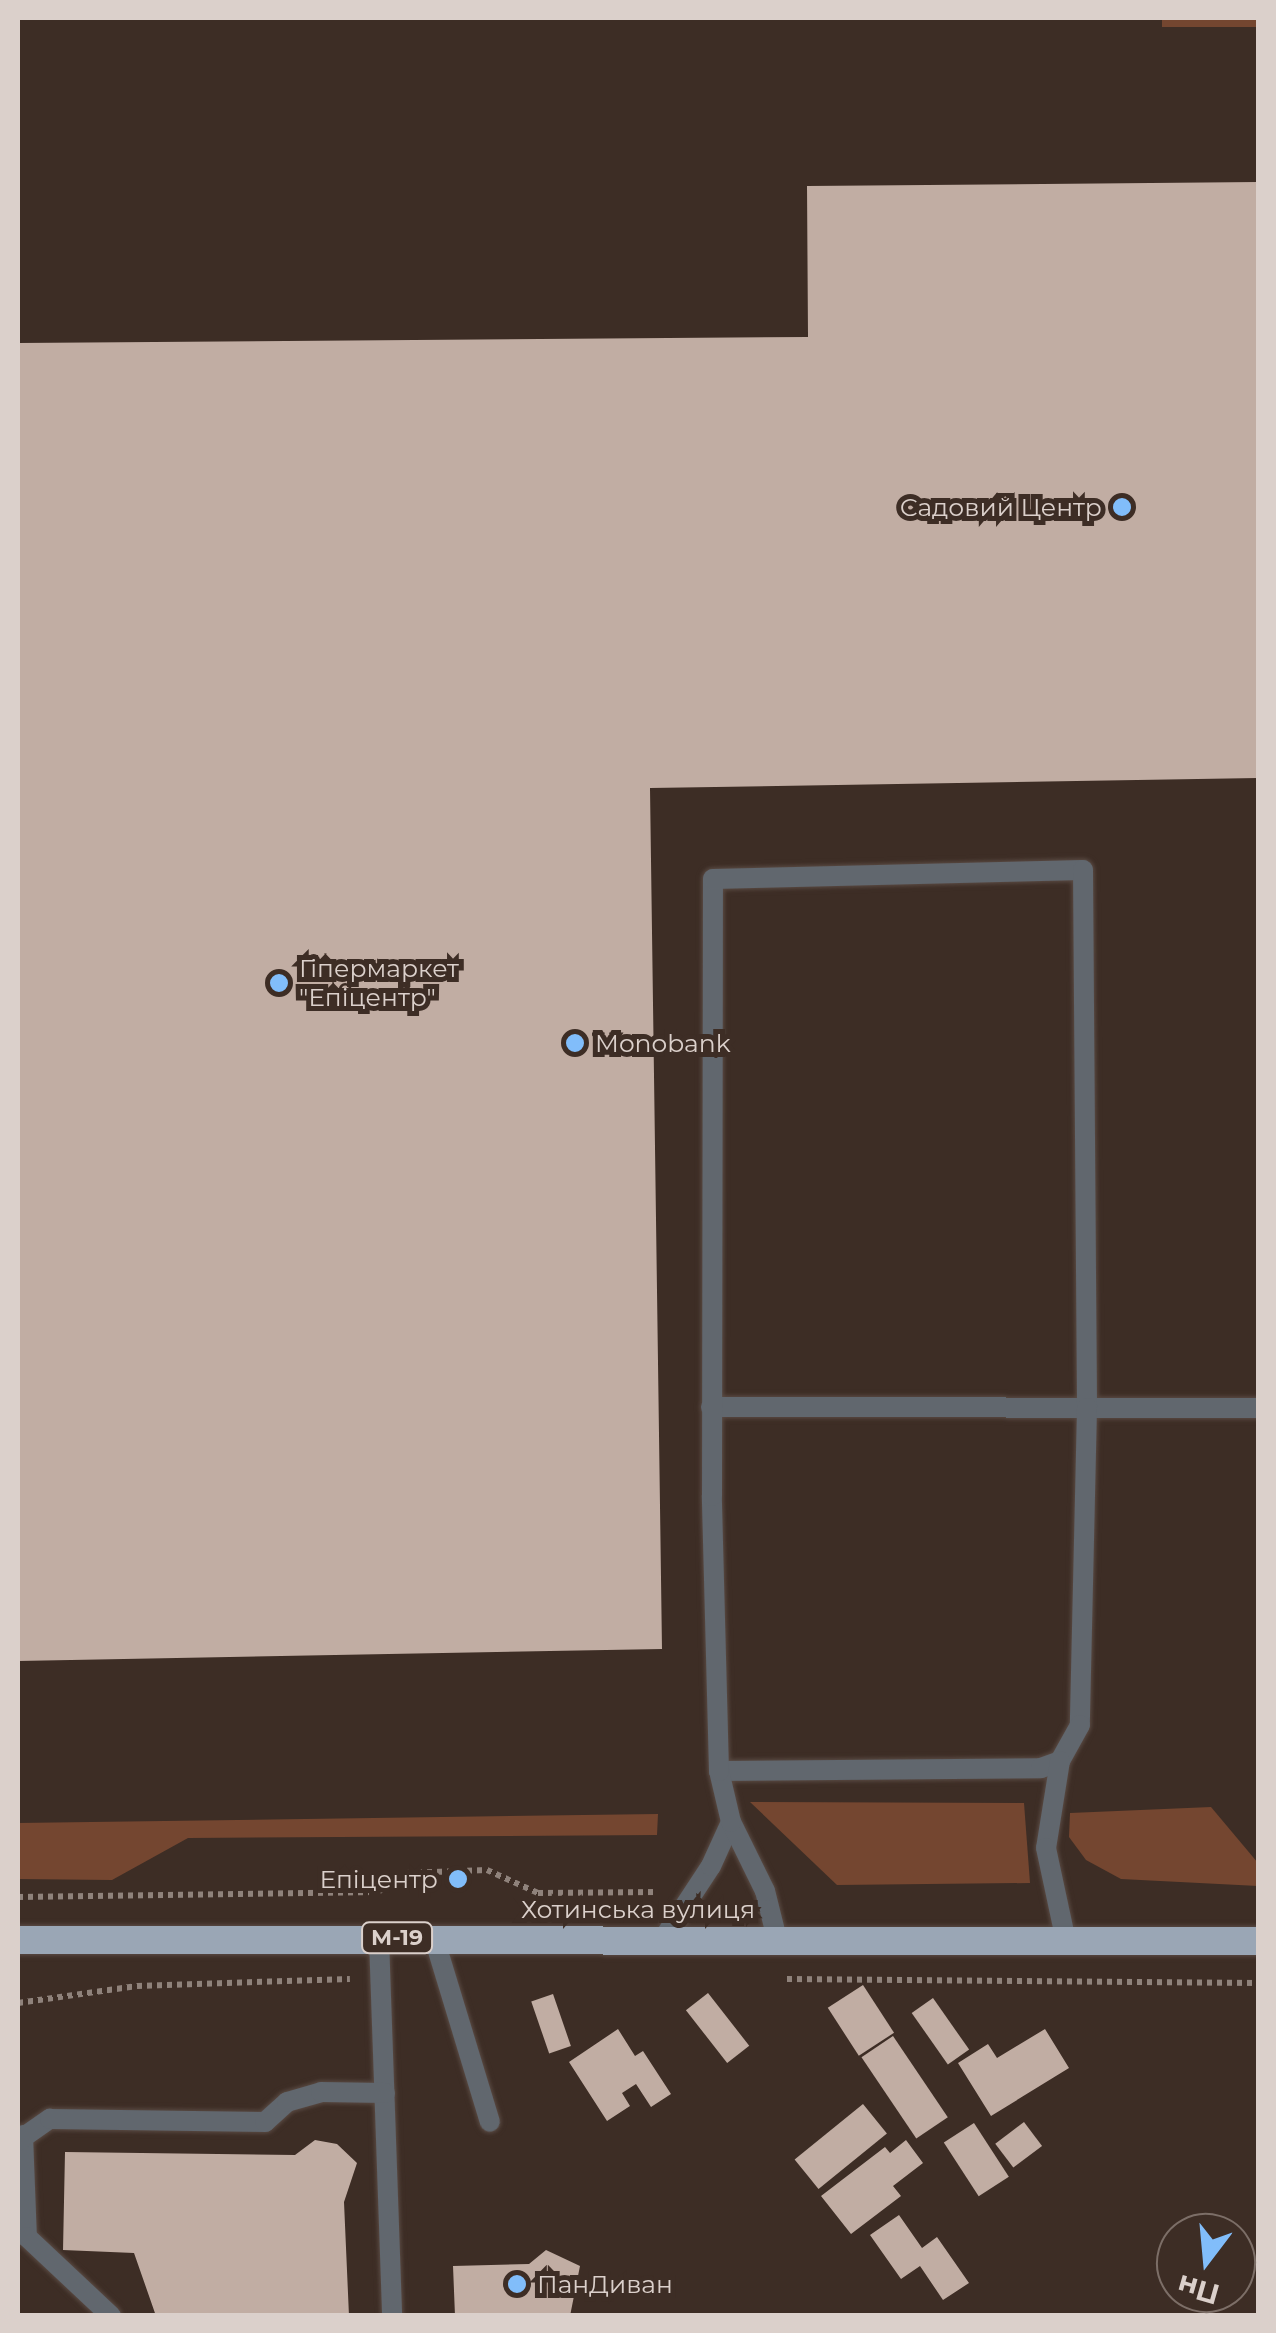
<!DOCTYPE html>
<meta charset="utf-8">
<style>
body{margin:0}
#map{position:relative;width:1276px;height:2333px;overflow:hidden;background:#3d2d25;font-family:Montserrat,sans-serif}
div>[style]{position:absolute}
.green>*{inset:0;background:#744630;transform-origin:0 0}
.building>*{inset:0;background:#c1ada3;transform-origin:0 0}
.path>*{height:6px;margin-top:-3px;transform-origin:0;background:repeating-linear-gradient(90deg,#8f827b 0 5px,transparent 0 10px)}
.roads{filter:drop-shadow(0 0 2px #594a43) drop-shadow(0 0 2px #594a43)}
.service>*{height:20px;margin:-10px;padding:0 10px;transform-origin:10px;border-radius:10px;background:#61676e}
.trunk>*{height:28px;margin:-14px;padding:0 14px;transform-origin:14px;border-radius:14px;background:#9aa6b5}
.dots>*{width:28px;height:28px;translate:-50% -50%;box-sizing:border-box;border:5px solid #3d2d25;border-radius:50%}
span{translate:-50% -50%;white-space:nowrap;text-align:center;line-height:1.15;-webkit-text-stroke:10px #3d2d25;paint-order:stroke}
.shield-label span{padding:2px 8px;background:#3d2d25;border:2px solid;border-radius:8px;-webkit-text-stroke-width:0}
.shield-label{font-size:22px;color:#dbd0cb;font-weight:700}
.poi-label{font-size:25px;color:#dbd0cb}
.right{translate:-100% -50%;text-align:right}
.left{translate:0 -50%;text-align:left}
.street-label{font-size:25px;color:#dbd0cb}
.frame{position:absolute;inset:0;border:20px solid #dbd0cb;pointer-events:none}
.north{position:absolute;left:1156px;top:2213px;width:100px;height:100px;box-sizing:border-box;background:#3d2d25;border:2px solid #7c6e67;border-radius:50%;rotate:196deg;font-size:28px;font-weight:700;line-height:40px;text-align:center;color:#dbd0cb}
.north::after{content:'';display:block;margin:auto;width:35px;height:45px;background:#81bdfa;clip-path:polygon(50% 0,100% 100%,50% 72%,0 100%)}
</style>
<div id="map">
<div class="green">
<i style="left:1162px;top:18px;width:96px;height:9px"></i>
<i style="clip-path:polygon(750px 1802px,1024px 1803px,1030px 1883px,837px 1885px)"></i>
<i style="clip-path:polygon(1211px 1807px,1258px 1863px,1258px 1886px,1121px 1879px,1086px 1860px,1069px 1837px,1070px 1813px)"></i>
<i style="clip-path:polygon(658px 1814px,657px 1835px,188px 1838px,112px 1880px,18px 1879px,18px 1823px)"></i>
</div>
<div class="building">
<i style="clip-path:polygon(1258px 182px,1258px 778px,650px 788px,662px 1649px,18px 1661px,18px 343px,808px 337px,807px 186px)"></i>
<i style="left:863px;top:1985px;width:57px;height:42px;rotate:57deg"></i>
<i style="left:708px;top:1993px;width:67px;height:28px;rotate:52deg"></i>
<i style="left:553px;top:1994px;width:55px;height:23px;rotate:71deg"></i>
<i style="left:933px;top:1998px;width:63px;height:26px;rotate:55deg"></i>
<i style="clip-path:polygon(618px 2029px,635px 2056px,643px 2051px,671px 2094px,651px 2107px,636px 2084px,622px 2093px,630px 2106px,607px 2121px,569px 2062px)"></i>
<i style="clip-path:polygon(1045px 2029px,1069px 2068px,991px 2116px,958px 2063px,988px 2044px,997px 2058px)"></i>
<i style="left:893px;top:2036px;width:98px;height:38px;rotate:56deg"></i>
<i style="left:863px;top:2104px;width:38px;height:88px;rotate:51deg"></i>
<i style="left:1024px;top:2122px;width:30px;height:36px;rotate:53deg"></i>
<i style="left:974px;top:2123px;width:64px;height:36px;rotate:57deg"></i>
<i style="clip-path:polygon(315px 2140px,337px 2144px,357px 2163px,344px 2202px,349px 2316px,156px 2316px,134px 2253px,63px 2250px,65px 2152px,295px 2155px)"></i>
<i style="clip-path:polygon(906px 2140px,923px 2163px,893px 2186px,901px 2196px,851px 2234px,821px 2196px,885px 2147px,890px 2153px)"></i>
<i style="clip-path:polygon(899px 2215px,922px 2248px,937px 2237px,969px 2283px,943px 2300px,920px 2266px,901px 2279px,870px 2235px)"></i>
<i style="clip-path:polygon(546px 2250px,580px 2266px,570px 2316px,455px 2316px,453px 2266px,529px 2264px)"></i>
</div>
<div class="path">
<i style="left:18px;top:1897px;width:360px;rotate:-0.8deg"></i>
<i style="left:378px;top:1892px;width:35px;rotate:-33deg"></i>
<i style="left:407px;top:1873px;width:80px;rotate:-2.1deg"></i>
<i style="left:487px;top:1870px;width:56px;rotate:24.3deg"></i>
<i style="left:538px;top:1893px;width:120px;rotate:-0.5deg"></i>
<i style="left:787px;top:1979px;width:471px;rotate:0.5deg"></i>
<i style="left:18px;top:2003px;width:120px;rotate:-8.1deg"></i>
<i style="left:137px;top:1986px;width:213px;rotate:-1.9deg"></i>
</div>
<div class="roads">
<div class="service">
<i style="left:711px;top:1407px;width:547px;rotate:0.1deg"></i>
<i style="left:719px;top:1771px;width:322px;rotate:-0.5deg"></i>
<i style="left:1041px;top:1768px;width:20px;rotate:-20deg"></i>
<i style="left:434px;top:1938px;width:192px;rotate:73.1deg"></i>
<i style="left:379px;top:1939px;width:377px;rotate:88deg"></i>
<i style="left:663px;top:1939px;width:87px;rotate:-56.7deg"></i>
<i style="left:711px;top:1866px;width:48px;rotate:-65.6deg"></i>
<i style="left:777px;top:1939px;width:49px;rotate:-104deg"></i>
<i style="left:765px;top:1891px;width:77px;rotate:-116.2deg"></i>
<i style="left:731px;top:1822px;width:52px;rotate:-103.2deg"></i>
<i style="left:719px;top:1771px;width:275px;rotate:-91.5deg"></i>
<i style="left:712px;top:1496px;width:617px;rotate:-89.91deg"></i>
<i style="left:713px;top:879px;width:370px;rotate:-1.4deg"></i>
<i style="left:1083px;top:870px;width:538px;rotate:89.57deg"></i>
<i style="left:1087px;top:1408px;width:317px;rotate:91.3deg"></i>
<i style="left:1080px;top:1725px;width:41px;rotate:119.1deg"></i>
<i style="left:1060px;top:1761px;width:88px;rotate:99.1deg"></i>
<i style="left:1046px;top:1848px;width:95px;rotate:77.9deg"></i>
<i style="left:23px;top:2135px;width:102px;rotate:87.8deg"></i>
<i style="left:27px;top:2237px;width:115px;rotate:43.2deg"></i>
<i style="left:18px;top:2141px;width:39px;rotate:-35deg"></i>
<i style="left:50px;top:2119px;width:215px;rotate:0.8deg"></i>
<i style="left:265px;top:2122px;width:30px;rotate:-42deg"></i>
<i style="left:287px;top:2102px;width:35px;rotate:-16deg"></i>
<i style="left:321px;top:2092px;width:64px;rotate:0.9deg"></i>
</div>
<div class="trunk">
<i style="left:18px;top:1940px;width:1240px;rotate:0.05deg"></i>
</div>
</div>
<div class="dots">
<i style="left:1122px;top:507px;background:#81bdfa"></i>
<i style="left:279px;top:983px;background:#81bdfa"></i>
<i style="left:575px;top:1043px;background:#81bdfa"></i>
<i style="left:458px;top:1879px;background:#81bdfa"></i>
<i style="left:517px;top:2284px;background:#81bdfa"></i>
</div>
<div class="shield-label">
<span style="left:397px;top:1938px">М-19</span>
</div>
<div class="poi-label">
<span class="right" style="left:1102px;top:507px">Садовий Центр</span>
<span class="left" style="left:299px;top:983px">Гіпермаркет<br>"Епіцентр"</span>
<span class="left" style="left:595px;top:1043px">Monobank</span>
<span class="right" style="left:438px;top:1879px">Епіцентр</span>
<span class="left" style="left:537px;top:2284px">ПанДиван</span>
</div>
<div class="street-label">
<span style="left:638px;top:1909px">Хотинська вулиця</span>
</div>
<div class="frame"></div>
<div class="north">Пн</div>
</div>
